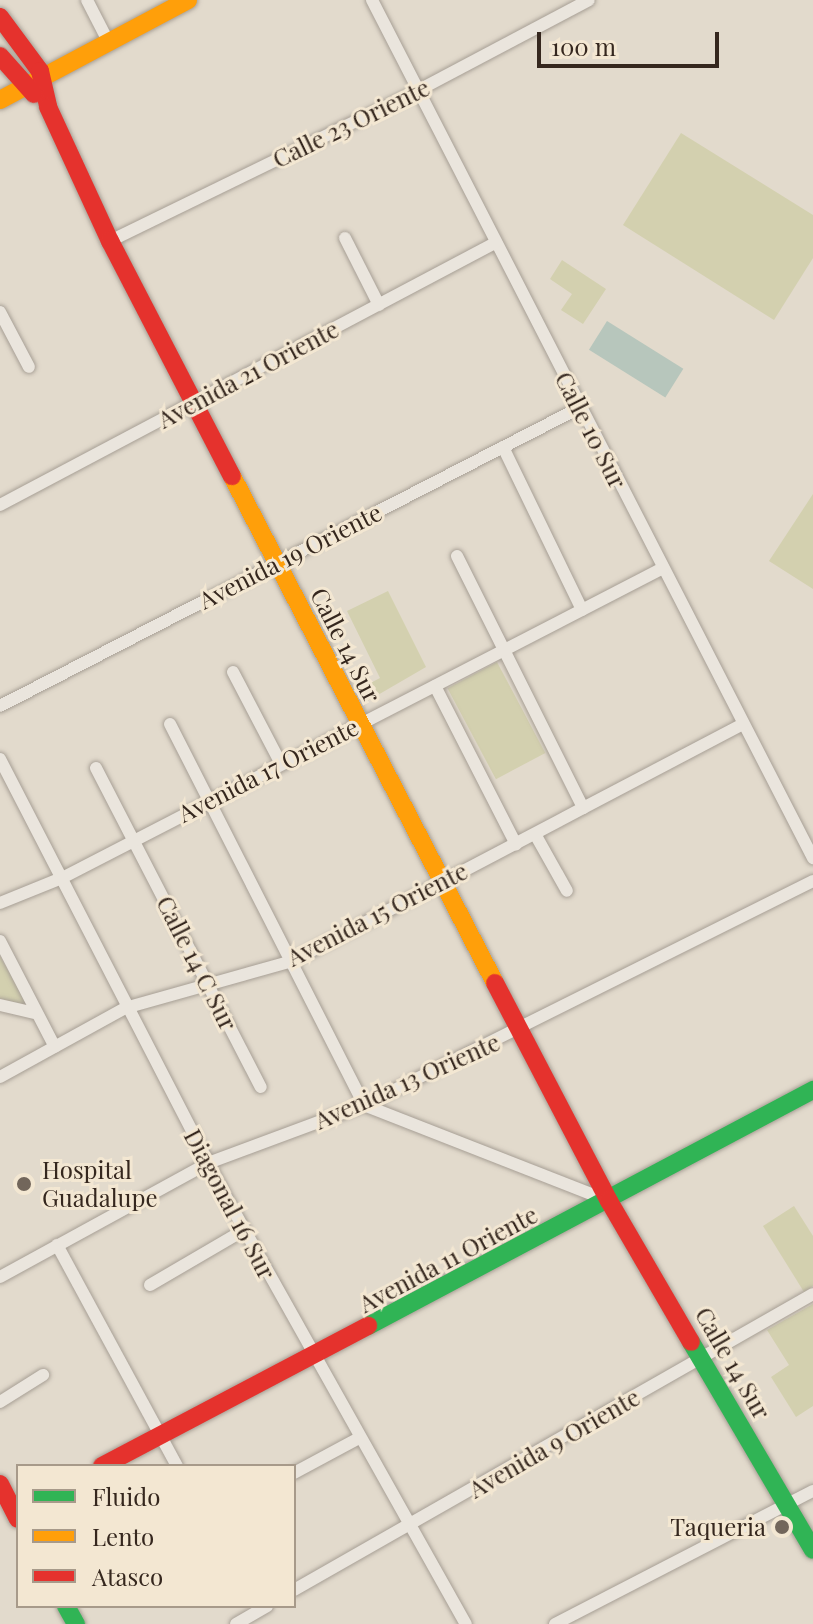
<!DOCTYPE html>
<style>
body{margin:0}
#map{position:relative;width:813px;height:1624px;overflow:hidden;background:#e2dacc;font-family:"Playfair Display",serif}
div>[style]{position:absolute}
.green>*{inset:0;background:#d3d0af;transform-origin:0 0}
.water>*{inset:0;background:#b7c6bc;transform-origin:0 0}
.roads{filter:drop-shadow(0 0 2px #a79f95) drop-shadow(0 0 2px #a79f95)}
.street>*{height:12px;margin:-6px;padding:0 6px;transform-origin:6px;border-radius:6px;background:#eae5dd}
.fast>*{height:18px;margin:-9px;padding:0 9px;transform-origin:9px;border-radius:9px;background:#30b455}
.slow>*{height:18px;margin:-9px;padding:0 9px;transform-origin:9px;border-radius:9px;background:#ff9f0a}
.jam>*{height:18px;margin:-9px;padding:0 9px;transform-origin:9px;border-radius:9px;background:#e5322d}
.dots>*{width:22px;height:22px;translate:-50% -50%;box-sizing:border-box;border:4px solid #f3e7d2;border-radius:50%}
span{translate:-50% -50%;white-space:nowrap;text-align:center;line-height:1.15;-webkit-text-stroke:6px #f3e7d2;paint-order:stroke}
.street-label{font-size:24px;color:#35271e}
.poi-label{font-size:24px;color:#35271e}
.left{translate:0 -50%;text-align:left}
.right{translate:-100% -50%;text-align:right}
.legend{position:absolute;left:16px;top:1464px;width:280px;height:144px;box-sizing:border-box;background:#f3e7d2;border:2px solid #a79a8a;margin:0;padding:10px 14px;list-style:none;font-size:24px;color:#35271e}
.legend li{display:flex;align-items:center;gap:16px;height:40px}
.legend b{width:40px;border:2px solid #a79a8a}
.scale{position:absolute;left:537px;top:32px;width:182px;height:36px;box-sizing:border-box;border:4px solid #35271e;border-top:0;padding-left:10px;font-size:24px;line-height:28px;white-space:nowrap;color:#35271e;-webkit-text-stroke:6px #f3e7d2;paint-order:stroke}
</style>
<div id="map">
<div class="green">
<i style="clip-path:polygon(681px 133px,813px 215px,813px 258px,774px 320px,623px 225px)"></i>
<i style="clip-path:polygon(562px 260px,606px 289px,583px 324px,561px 310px,572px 294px,550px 279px)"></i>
<i style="clip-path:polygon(813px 494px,813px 589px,769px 561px)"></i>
<i style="clip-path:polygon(388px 591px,426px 667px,364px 703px,357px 690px,380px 678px,347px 611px)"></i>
<i style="left:497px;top:662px;width:103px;height:56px;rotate:62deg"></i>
<i style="clip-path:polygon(0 956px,27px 1005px,0 999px)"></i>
<i style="clip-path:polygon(794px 1206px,813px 1236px,813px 1286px,804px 1292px,763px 1226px)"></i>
<i style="clip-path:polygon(813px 1304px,813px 1406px,796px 1417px,771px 1377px,789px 1365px,767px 1330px)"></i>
</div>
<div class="water">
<i style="left:607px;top:321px;width:90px;height:34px;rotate:32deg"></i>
</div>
<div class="roads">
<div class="street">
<i style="left:87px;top:0;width:46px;rotate:62.9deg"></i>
<i style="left:372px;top:0;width:965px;rotate:62.8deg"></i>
<i style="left:345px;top:238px;width:75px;rotate:63.1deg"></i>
<i style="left:110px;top:241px;width:344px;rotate:-26deg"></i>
<i style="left:419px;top:90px;width:192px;rotate:-27.9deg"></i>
<i style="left:0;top:312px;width:62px;rotate:62.2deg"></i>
<i style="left:503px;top:447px;width:181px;rotate:64.1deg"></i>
<i style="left:0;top:505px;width:560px;rotate:-27.89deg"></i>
<i style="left:457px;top:556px;width:282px;rotate:63.4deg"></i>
<i style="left:233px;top:672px;width:104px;rotate:62.4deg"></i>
<i style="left:435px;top:686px;width:178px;rotate:62.9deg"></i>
<i style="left:0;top:706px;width:651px;rotate:-27.23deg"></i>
<i style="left:170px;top:724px;width:428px;rotate:63deg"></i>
<i style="left:364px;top:1105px;width:263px;rotate:21.4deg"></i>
<i style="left:0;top:759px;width:491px;rotate:62.7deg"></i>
<i style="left:225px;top:1195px;width:492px;rotate:60.7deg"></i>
<i style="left:96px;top:768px;width:359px;rotate:62.7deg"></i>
<i style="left:535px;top:834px;width:65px;rotate:60.7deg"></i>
<i style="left:0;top:903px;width:67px;rotate:-22deg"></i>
<i style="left:62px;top:878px;width:676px;rotate:-27.28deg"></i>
<i style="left:0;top:941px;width:119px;rotate:62.6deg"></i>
<i style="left:0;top:1005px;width:35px;rotate:13deg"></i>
<i style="left:0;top:1077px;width:143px;rotate:-28.9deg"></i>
<i style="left:125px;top:1008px;width:173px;rotate:-15.7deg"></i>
<i style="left:292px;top:961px;width:509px;rotate:-27.72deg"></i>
<i style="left:57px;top:1245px;width:251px;rotate:61.5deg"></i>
<i style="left:0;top:1277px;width:237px;rotate:-28.7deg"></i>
<i style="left:208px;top:1163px;width:166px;rotate:-20.4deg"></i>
<i style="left:364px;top:1105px;width:502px;rotate:-26.51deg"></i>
<i style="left:150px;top:1285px;width:109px;rotate:-30.3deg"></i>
<i style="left:0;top:1402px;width:51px;rotate:-32.1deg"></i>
<i style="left:294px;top:1473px;width:74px;rotate:-28.3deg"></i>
<i style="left:294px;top:1590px;width:597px;rotate:-29.7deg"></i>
<i style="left:236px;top:1624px;width:36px;rotate:-30deg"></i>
<i style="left:555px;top:1624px;width:290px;rotate:-27.3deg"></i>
</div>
<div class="fast">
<i style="left:368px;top:1326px;width:504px;rotate:-27.94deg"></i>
<i style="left:691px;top:1342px;width:241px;rotate:59.6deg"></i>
<i style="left:66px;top:1606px;width:21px;rotate:61deg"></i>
</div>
<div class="slow">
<i style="left:0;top:100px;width:213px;rotate:-28deg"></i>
<i style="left:232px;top:476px;width:571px;rotate:62.58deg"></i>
</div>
<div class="jam">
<i style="left:0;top:17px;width:67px;rotate:53.5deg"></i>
<i style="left:40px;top:71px;width:37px;rotate:77deg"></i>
<i style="left:48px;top:107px;width:148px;rotate:65.2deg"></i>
<i style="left:110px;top:241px;width:265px;rotate:62.6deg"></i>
<i style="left:0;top:56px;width:51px;rotate:48.2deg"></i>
<i style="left:495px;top:983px;width:246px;rotate:62.4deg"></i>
<i style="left:609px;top:1201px;width:163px;rotate:59.8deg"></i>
<i style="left:102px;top:1466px;width:301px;rotate:-27.8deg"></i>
<i style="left:0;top:1484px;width:39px;rotate:63deg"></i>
</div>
</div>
<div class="dots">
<i style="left:24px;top:1184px;background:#72665b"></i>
<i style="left:782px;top:1527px;background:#72665b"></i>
</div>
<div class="street-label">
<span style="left:351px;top:123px;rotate:-26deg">Calle 23 Oriente</span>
<span style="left:248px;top:374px;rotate:-28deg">Avenida 21 Oriente</span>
<span style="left:591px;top:430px;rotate:63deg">Calle 10 Sur</span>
<span style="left:290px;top:556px;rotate:-27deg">Avenida 19 Oriente</span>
<span style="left:346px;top:645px;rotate:63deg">Calle 14 Sur</span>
<span style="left:268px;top:770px;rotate:-27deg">Avenida 17 Oriente</span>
<span style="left:377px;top:914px;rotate:-27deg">Avenida 15 Oriente</span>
<span style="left:197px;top:963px;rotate:63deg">Calle 14 C Sur</span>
<span style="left:407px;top:1081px;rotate:-24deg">Avenida 13 Oriente</span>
<span style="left:230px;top:1204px;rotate:62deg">Diagonal 16 Sur</span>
<span style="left:448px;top:1259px;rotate:-28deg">Avenida 11 Oriente</span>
<span style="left:733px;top:1363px;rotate:60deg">Calle 14 Sur</span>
<span style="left:554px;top:1443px;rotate:-30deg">Avenida 9 Oriente</span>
</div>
<div class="poi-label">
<span class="left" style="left:42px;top:1184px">Hospital<br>Guadalupe</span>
<span class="right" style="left:766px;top:1527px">Taqueria</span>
</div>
<ul class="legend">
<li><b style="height:10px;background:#30b455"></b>Fluido</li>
<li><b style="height:10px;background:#ff9f0a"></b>Lento</li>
<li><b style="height:10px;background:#e5322d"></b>Atasco</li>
</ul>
<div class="scale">100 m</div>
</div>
